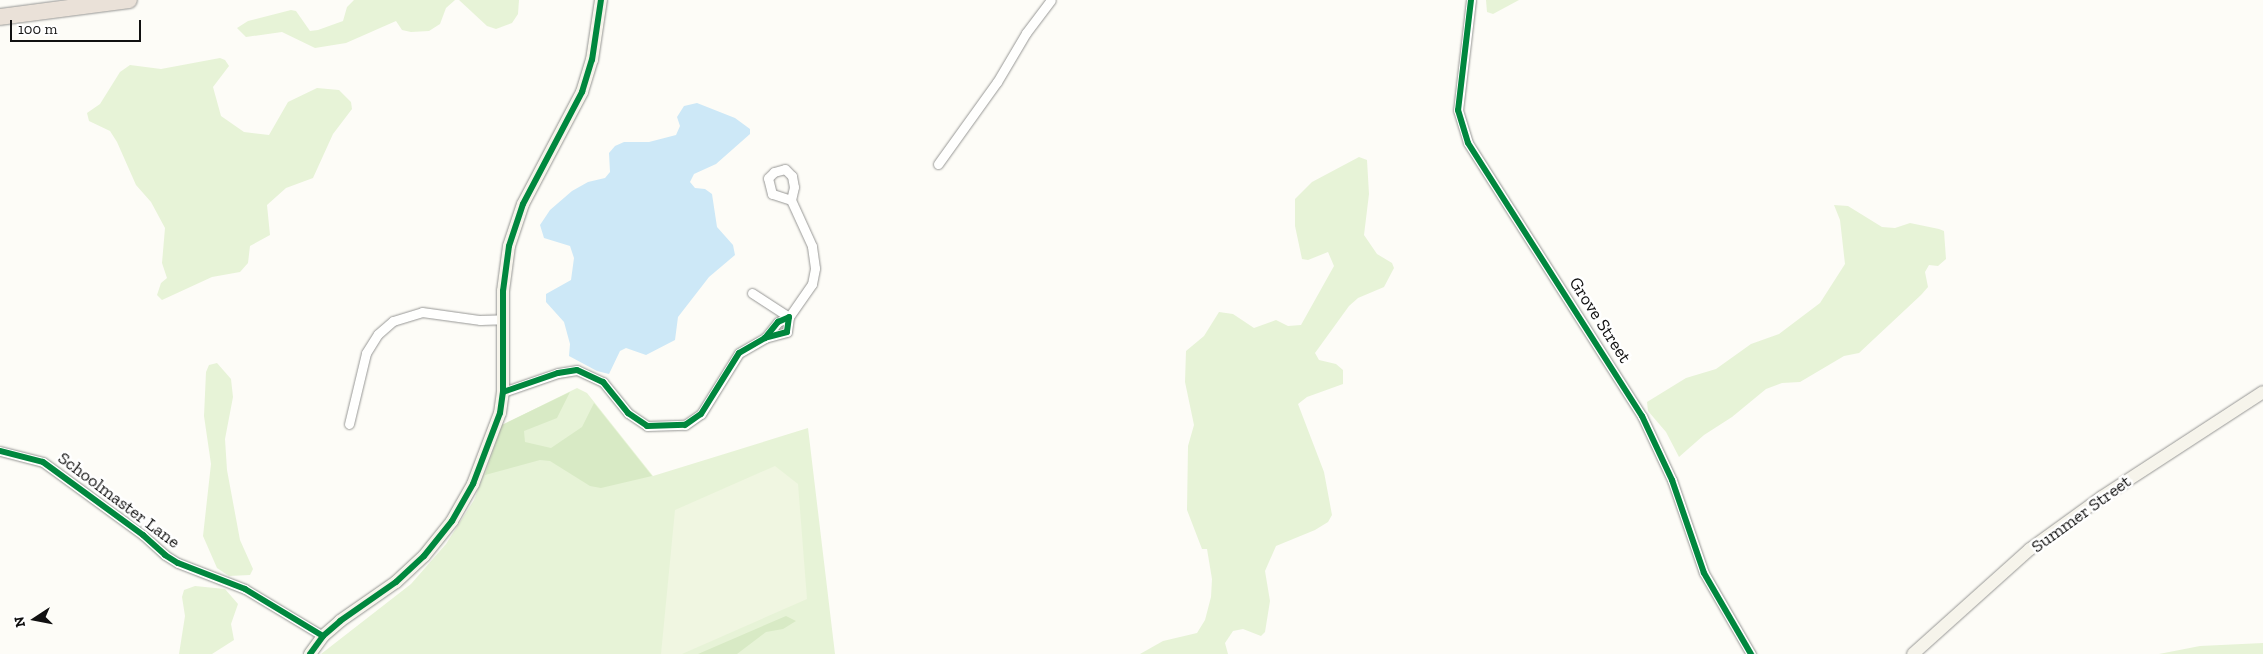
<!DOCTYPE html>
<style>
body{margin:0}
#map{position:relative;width:2263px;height:654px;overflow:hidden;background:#fdfcf7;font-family:"Zilla Slab",serif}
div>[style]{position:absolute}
.green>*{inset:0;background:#e7f3d7}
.forest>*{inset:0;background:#d8eac5}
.pitch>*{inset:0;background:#f0f6e1}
.water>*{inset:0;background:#cde8f7}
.roads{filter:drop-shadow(0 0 1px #979795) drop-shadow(0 0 1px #979795)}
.street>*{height:9px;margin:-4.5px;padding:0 4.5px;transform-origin:4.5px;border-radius:4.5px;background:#fffffe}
.secondary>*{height:12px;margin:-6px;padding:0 6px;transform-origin:6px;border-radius:6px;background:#f6f4eb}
.highway>*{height:16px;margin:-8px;padding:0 8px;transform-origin:8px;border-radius:8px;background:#eae1d8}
.cycleway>*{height:6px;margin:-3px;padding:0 3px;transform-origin:3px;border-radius:3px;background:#00873e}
span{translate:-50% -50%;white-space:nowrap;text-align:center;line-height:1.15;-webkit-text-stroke:5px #fff;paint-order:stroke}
.street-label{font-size:18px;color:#111}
.north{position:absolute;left:10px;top:594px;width:50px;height:50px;-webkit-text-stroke:4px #fff;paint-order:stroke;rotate:259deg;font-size:14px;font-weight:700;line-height:20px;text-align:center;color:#111}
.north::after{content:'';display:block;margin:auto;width:18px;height:22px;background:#111;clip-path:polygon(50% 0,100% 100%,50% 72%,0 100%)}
.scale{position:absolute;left:10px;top:20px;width:131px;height:22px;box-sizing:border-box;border:2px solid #111;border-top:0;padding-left:6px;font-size:15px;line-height:18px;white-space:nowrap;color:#111;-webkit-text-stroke:4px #fff;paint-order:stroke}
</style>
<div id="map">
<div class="green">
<i style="clip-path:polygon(354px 0,455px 0,446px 8px,440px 24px,429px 31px,411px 32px,402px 30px,396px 21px,346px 43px,315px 48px,282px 32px,246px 37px,237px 28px,248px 21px,291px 10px,296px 11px,310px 31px,318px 30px,343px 21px,347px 7px)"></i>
<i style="clip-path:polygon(459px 0,519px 0,518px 14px,512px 23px,496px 29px,487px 26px)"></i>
<i style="clip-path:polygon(1486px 0,1519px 0,1493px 14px,1487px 12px)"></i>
<i style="clip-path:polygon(220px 58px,225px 60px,229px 66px,213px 87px,221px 116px,244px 132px,269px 135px,288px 102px,317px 88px,339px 90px,351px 102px,352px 109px,333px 134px,313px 178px,286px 188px,267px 205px,270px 235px,250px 246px,248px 263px,240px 272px,212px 277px,162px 300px,157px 295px,161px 283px,167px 278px,162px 263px,165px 228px,151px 202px,136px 185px,117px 142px,110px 131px,89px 121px,87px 113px,100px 104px,120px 72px,130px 65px,161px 69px)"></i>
<i style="clip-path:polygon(1359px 157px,1367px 160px,1369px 194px,1364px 235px,1377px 254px,1392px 263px,1394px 268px,1384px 287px,1358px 298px,1349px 306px,1315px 353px,1319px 360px,1336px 364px,1343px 370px,1343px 384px,1307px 397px,1298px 404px,1324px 472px,1332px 515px,1328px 522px,1315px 530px,1276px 546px,1265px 571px,1270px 601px,1265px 632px,1261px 636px,1243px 629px,1233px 631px,1225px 643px,1228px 654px,1140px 654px,1163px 641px,1197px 633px,1205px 620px,1211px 597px,1212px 579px,1207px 549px,1202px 549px,1187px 510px,1188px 446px,1194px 425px,1185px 382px,1186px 351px,1204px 336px,1219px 312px,1233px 314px,1254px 328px,1276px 320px,1288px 326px,1301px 325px,1334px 266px,1328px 252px,1308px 260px,1302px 259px,1295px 226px,1295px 199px,1312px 182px)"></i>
<i style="clip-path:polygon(1834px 205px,1848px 206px,1882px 227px,1895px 228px,1910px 223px,1939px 229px,1944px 231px,1946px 259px,1938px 266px,1929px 265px,1925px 272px,1928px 287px,1921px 295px,1859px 353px,1844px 356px,1800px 382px,1782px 383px,1766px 389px,1732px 417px,1704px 435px,1679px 457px,1666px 432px,1648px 411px,1647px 402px,1686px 378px,1716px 369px,1751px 344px,1779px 334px,1820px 303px,1845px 264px,1840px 220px)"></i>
<i style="clip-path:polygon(217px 363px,231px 379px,233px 397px,225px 439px,227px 470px,240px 540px,253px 569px,250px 575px,229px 576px,217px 568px,203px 536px,211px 464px,204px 416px,206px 372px,209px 365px)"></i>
<i style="clip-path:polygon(577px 388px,587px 393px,653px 476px,808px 428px,835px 654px,321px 654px,411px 584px,446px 544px,474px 500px,502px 425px)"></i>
<i style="clip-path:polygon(195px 586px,225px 589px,238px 604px,231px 624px,234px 640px,212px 654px,179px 654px,185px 616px,182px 597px,184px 590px)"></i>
<i style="clip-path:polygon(2263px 643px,2263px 654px,2159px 654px,2200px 646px)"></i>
</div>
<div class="forest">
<i style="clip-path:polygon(570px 392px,557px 418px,524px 431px,525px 442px,551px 448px,582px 427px,594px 403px,652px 476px,601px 488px,590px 486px,550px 461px,540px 460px,485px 475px,502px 425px)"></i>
<i style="clip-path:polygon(786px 616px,796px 621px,783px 629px,766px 632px,737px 654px,698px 654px)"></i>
</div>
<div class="pitch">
<i style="clip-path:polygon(775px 466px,798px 484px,807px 599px,682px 654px,661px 654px,675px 510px)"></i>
</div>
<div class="water">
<i style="clip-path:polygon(697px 103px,735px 118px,750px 129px,750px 134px,716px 164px,694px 174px,690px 182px,695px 188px,705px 189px,712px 194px,717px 227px,733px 245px,735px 255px,709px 277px,678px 317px,675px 340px,646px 355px,626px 348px,620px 351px,609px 374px,597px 371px,569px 356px,570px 344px,564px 322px,546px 302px,546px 294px,571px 280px,574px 258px,570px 246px,544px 238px,540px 225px,550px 210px,572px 191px,588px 182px,605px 178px,610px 172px,609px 153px,615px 146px,624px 142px,649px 142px,676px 135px,680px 126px,677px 117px,684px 106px)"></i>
</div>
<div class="roads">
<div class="street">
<i style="left:1471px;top:0;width:111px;rotate:96.7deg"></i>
<i style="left:1458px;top:110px;width:34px;rotate:73deg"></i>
<i style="left:1468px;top:143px;width:324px;rotate:57.5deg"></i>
<i style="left:1642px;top:416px;width:71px;rotate:64.9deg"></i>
<i style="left:1672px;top:480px;width:98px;rotate:71deg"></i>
<i style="left:1704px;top:573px;width:94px;rotate:59.9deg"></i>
<i style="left:938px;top:164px;width:101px;rotate:-54.3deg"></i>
<i style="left:997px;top:82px;width:57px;rotate:-59.4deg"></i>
<i style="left:1026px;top:33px;width:41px;rotate:-52.9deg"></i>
<i style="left:752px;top:293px;width:44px;rotate:33deg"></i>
<i style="left:789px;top:317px;width:40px;rotate:-55.1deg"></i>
<i style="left:812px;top:284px;width:16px;rotate:-79deg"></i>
<i style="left:815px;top:268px;width:22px;rotate:-98deg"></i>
<i style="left:812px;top:246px;width:51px;rotate:-114.5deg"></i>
<i style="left:791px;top:200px;width:20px;rotate:-162deg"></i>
<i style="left:772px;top:194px;width:16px;rotate:-104deg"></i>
<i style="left:768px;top:178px;width:8px;rotate:-45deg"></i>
<i style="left:774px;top:172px;width:11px;rotate:-15deg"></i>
<i style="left:785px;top:169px;width:10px;rotate:45deg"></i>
<i style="left:792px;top:176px;width:11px;rotate:80deg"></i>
<i style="left:794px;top:187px;width:13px;rotate:103deg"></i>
<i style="left:503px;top:392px;width:58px;rotate:-19.1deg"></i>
<i style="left:558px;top:373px;width:19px;rotate:-9deg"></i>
<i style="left:577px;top:370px;width:29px;rotate:25deg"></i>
<i style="left:603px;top:382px;width:40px;rotate:51deg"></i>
<i style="left:628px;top:413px;width:23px;rotate:34deg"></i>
<i style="left:647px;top:426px;width:38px;rotate:-2deg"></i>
<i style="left:685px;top:425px;width:19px;rotate:-35deg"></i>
<i style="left:701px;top:414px;width:72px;rotate:-58.1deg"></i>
<i style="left:739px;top:353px;width:30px;rotate:-30deg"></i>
<i style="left:765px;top:338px;width:21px;rotate:-51deg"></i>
<i style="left:778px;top:322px;width:12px;rotate:-24deg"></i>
<i style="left:789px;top:317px;width:15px;rotate:98deg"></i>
<i style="left:787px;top:332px;width:23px;rotate:165deg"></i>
<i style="left:349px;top:424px;width:73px;rotate:-76.5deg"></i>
<i style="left:366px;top:353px;width:22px;rotate:-58deg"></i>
<i style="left:378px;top:334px;width:20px;rotate:-41deg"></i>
<i style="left:393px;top:321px;width:30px;rotate:-17deg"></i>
<i style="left:422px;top:312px;width:59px;rotate:7.9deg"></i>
<i style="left:480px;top:320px;width:24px;rotate:-2deg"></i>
<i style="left:0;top:451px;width:44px;rotate:14.3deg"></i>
<i style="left:43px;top:462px;width:124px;rotate:36.1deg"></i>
<i style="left:143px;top:535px;width:30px;rotate:42deg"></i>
<i style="left:165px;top:555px;width:15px;rotate:32deg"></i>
<i style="left:178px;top:563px;width:72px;rotate:21.2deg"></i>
<i style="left:245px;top:589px;width:91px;rotate:31.1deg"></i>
</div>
<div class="secondary">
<i style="left:310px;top:654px;width:22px;rotate:-54deg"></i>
<i style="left:323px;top:636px;width:23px;rotate:-41deg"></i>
<i style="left:340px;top:621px;width:68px;rotate:-34.9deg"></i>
<i style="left:396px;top:582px;width:38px;rotate:-43deg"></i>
<i style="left:424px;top:556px;width:45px;rotate:-51.3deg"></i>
<i style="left:452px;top:521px;width:43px;rotate:-60.4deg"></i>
<i style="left:473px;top:484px;width:76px;rotate:-69.2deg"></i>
<i style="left:500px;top:413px;width:21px;rotate:-82deg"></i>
<i style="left:503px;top:392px;width:101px;rotate:-90deg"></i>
<i style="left:503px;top:291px;width:45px;rotate:-82.4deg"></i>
<i style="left:509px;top:246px;width:44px;rotate:-71.6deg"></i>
<i style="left:523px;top:204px;width:127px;rotate:-62.2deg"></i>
<i style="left:582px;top:92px;width:34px;rotate:-73deg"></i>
<i style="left:592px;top:60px;width:61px;rotate:-81.5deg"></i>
<i style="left:1913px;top:654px;width:157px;rotate:-41.9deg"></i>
<i style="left:2030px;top:549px;width:89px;rotate:-35.8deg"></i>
<i style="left:2102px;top:497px;width:192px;rotate:-33.1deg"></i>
</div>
<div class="highway">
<i style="left:0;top:17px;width:130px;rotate:-7.5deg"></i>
</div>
</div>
<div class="cycleway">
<i style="left:1471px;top:0;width:111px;rotate:96.7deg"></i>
<i style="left:1458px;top:110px;width:34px;rotate:73deg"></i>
<i style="left:1468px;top:143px;width:324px;rotate:57.5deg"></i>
<i style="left:1642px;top:416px;width:71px;rotate:64.9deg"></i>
<i style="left:1672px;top:480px;width:98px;rotate:71deg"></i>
<i style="left:1704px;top:573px;width:94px;rotate:59.9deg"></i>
<i style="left:503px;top:392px;width:58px;rotate:-19.1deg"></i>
<i style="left:558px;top:373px;width:19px;rotate:-9deg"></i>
<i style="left:577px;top:370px;width:29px;rotate:25deg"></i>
<i style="left:603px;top:382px;width:40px;rotate:51deg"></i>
<i style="left:628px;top:413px;width:23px;rotate:34deg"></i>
<i style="left:647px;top:426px;width:38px;rotate:-2deg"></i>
<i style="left:685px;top:425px;width:19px;rotate:-35deg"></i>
<i style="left:701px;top:414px;width:72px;rotate:-58.1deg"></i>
<i style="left:739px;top:353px;width:30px;rotate:-30deg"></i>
<i style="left:765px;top:338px;width:21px;rotate:-51deg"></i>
<i style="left:778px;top:322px;width:12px;rotate:-24deg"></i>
<i style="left:789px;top:317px;width:15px;rotate:98deg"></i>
<i style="left:787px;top:332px;width:23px;rotate:165deg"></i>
<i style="left:0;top:451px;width:44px;rotate:14.3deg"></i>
<i style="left:43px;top:462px;width:124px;rotate:36.1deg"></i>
<i style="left:143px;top:535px;width:30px;rotate:42deg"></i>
<i style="left:165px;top:555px;width:15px;rotate:32deg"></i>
<i style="left:178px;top:563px;width:72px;rotate:21.2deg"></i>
<i style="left:245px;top:589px;width:91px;rotate:31.1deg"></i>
<i style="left:310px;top:654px;width:22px;rotate:-54deg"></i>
<i style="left:323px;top:636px;width:23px;rotate:-41deg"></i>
<i style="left:340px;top:621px;width:68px;rotate:-34.9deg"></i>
<i style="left:396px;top:582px;width:38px;rotate:-43deg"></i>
<i style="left:424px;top:556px;width:45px;rotate:-51.3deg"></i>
<i style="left:452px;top:521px;width:43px;rotate:-60.4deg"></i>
<i style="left:473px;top:484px;width:76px;rotate:-69.2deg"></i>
<i style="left:500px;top:413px;width:21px;rotate:-82deg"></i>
<i style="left:503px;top:392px;width:101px;rotate:-90deg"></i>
<i style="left:503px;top:291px;width:45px;rotate:-82.4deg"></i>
<i style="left:509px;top:246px;width:44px;rotate:-71.6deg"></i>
<i style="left:523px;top:204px;width:127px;rotate:-62.2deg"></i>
<i style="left:582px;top:92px;width:34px;rotate:-73deg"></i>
<i style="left:592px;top:60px;width:61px;rotate:-81.5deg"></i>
</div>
<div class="street-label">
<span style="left:1600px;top:320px;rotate:57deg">Grove Street</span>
<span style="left:119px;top:500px;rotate:37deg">Schoolmaster Lane</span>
<span style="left:2081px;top:514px;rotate:-36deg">Summer Street</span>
</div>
<div class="north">N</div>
<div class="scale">100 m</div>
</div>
